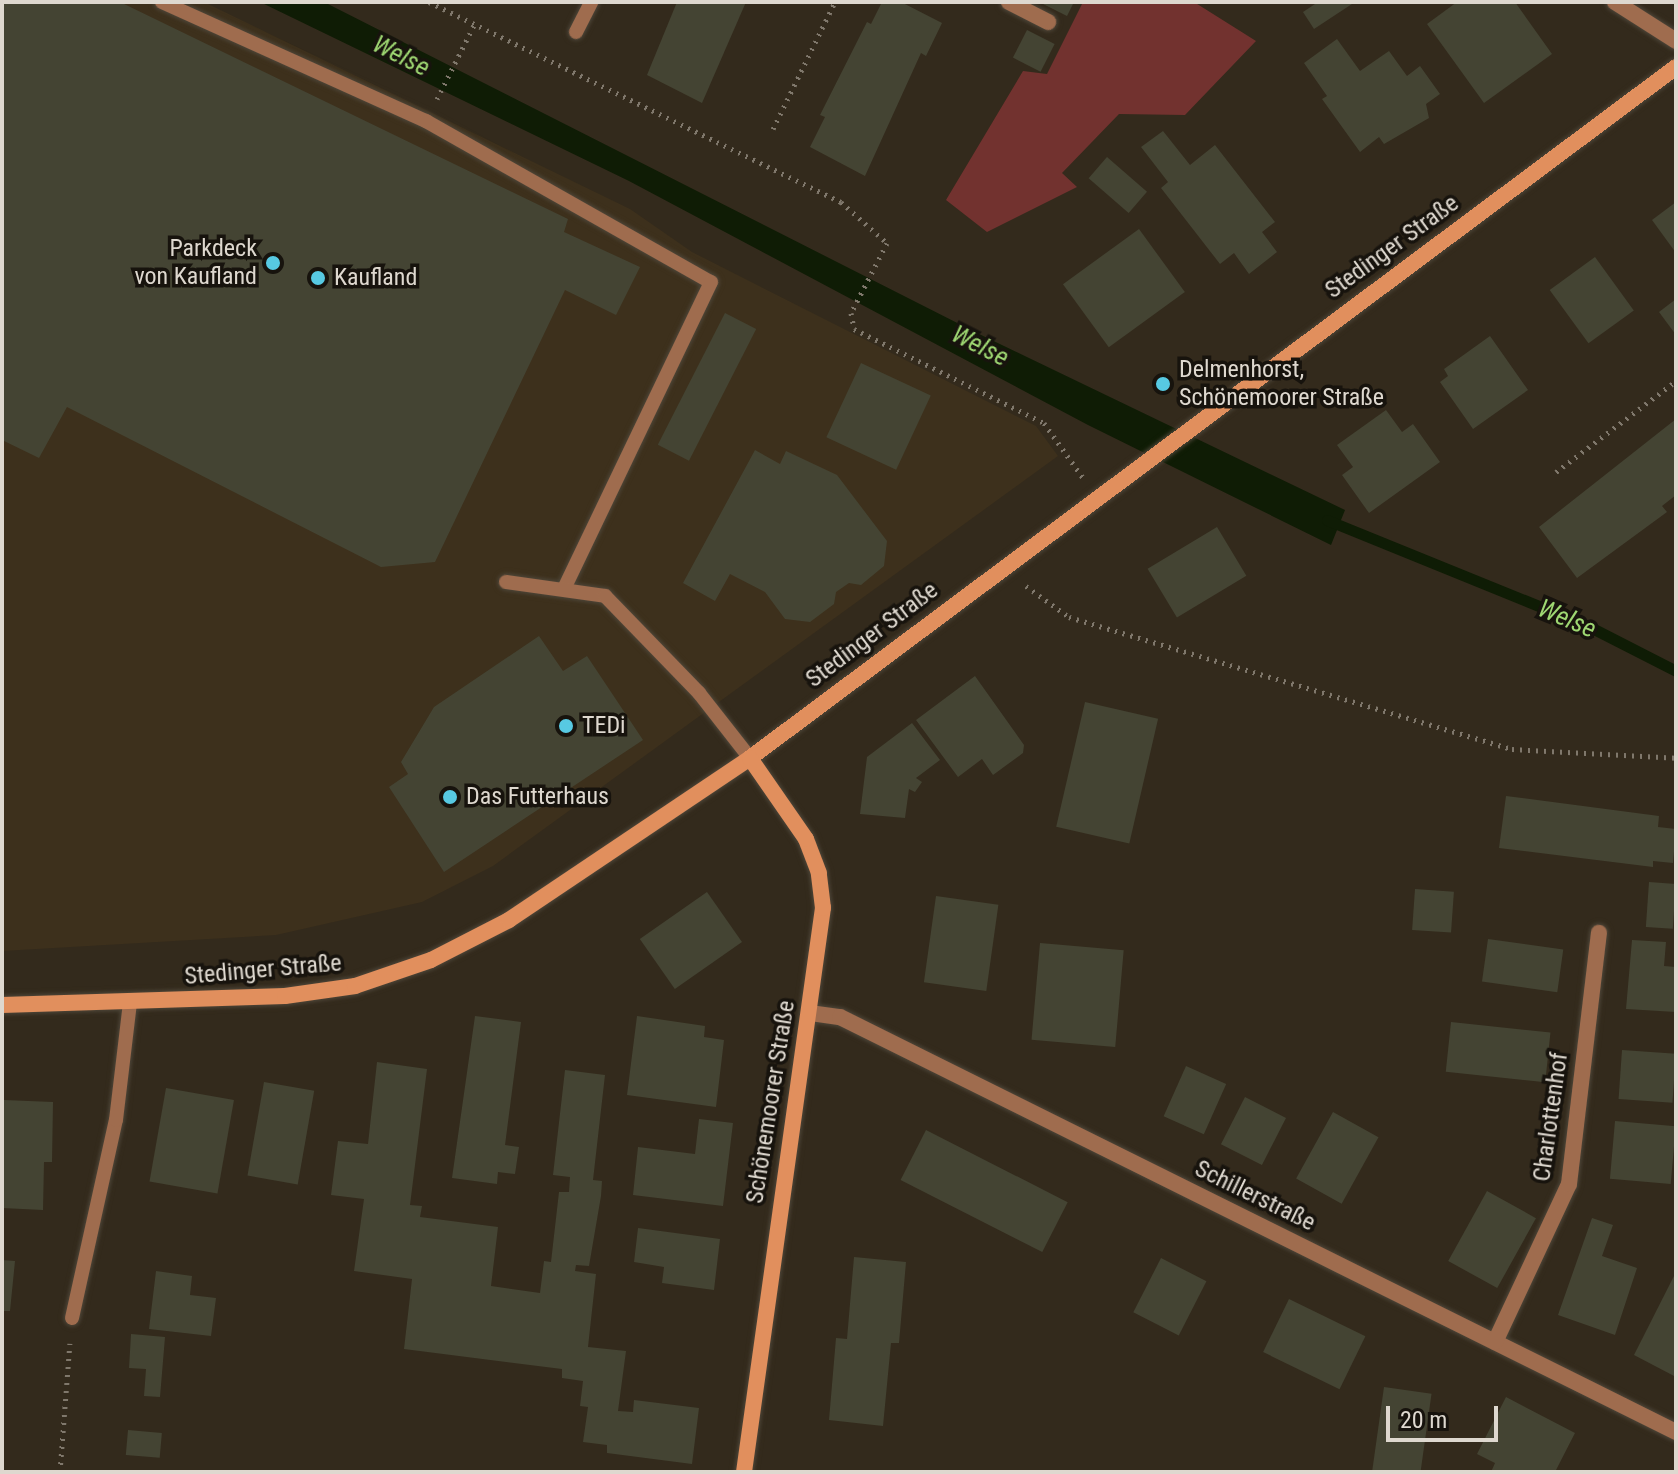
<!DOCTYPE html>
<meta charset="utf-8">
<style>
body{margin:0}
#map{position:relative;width:1678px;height:1474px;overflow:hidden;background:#332a1c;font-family:"Roboto Condensed",sans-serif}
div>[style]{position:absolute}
.built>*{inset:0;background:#3d301c}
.green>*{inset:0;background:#72322f}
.water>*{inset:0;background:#0f1c05}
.stream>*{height:11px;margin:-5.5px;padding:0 5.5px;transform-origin:5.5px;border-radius:5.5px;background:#0f1c05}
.building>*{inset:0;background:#443;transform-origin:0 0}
.path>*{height:5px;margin-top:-2.5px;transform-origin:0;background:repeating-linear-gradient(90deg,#80786c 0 2px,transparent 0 8px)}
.roads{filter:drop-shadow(0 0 2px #4e4639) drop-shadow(0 0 2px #4e4639)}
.lane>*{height:14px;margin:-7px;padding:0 7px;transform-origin:7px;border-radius:7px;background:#9f6c4e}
.street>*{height:16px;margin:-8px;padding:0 8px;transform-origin:8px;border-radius:8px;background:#9f6c4e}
.secondary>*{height:16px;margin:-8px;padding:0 8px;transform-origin:8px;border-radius:8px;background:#e18f5d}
.dots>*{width:22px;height:22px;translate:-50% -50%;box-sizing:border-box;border:4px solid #17130d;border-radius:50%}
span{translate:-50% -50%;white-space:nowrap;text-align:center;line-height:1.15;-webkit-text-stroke:7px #17130d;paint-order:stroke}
.street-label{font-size:24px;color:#ded8cf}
.poi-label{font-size:24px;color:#ded8cf}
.right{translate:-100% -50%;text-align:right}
.left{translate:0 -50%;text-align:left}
.water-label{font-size:26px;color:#9ed772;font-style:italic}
.frame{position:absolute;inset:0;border:4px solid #ded8cf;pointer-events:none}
.scale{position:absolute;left:1386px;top:1406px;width:112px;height:36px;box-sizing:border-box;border:4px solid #ded8cf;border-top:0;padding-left:10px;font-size:24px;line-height:28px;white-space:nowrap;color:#ded8cf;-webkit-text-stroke:6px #17130d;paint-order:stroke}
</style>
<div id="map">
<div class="built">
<i style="clip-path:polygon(2px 2px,204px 2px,630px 209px,692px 252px,1036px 426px,1058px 456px,493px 866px,422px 902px,276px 935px,2px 951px)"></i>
</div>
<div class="green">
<i style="clip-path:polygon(1083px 2px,1194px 2px,1256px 41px,1185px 115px,1119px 114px,1062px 173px,1077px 187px,987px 232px,946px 200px,1023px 71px,1047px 74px)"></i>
</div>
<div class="water">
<i style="clip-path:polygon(260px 2px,324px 2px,979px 334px,1345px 510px,1331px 545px,1088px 425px,629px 181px)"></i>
</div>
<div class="stream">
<i style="left:1327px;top:520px;width:284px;rotate:22.1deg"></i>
<i style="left:1590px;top:627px;width:97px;rotate:27.1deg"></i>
</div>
<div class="building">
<i style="clip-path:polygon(2px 2px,120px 2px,568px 219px,564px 232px,640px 267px,616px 315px,565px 290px,435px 562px,381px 567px,67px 407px,39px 458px,2px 440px)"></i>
<i style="clip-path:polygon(677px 2px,746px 2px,702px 103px,647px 75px)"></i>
<i style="clip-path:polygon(882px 2px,901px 2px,942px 23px,926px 56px,921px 53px,865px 176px,810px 147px,825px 117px,820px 115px,867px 22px,871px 24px)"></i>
<i style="clip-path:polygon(1039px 2px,1074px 2px,1067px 16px)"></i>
<i style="clip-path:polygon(1318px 2px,1355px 2px,1314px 29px,1303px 12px)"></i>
<i style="clip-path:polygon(1457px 2px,1515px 2px,1552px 54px,1484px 103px,1427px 24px)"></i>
<i style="left:1027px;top:30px;width:31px;height:31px;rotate:27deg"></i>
<i style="clip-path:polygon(1337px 39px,1360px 71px,1389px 51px,1407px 76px,1420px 66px,1440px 94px,1426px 104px,1429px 118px,1384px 144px,1379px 137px,1360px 152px,1322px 99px,1327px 96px,1304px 63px)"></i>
<i style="clip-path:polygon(1163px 131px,1190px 165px,1215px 145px,1275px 222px,1262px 232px,1277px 252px,1249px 274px,1234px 253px,1220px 264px,1161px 188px,1168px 182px,1141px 147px)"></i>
<i style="left:1107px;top:157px;width:53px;height:28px;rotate:41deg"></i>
<i style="clip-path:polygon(1676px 202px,1676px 253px,1652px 220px)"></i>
<i style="left:1139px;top:229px;width:78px;height:94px;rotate:54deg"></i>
<i style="left:1595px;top:257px;width:66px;height:56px;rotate:54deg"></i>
<i style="clip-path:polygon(1676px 299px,1676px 335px,1659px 312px)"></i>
<i style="left:725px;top:313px;width:35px;height:148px;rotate:27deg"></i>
<i style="clip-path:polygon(1490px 336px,1528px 390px,1473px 429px,1440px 382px,1448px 376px,1444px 369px)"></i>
<i style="left:861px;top:363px;width:77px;height:82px;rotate:25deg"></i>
<i style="clip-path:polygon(1386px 410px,1402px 432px,1413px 424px,1440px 462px,1369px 513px,1342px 475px,1353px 467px,1337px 445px)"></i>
<i style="clip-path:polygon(1676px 419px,1676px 495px,1662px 506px,1667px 512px,1577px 578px,1539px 527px)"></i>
<i style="clip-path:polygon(755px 450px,780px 464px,786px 451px,837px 475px,887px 541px,884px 566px,861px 585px,849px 583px,836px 592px,834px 604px,810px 622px,785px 619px,765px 592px,730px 574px,715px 601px,683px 583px)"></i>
<i style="left:1217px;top:527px;width:57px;height:81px;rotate:59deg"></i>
<i style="clip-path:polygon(539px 636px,563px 671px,587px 656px,643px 740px,444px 872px,389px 787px,408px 774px,401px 762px,434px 707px)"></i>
<i style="clip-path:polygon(975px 676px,1024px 745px,1023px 753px,993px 775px,982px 759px,958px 777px,916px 720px)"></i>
<i style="left:1085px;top:702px;width:75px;height:128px;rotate:13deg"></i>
<i style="clip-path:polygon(912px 723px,940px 760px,916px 778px,922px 782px,915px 792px,909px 789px,905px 818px,860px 814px,867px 757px)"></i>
<i style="clip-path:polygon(1506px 796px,1659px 816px,1658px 827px,1676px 829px,1673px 863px,1653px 861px,1653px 867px,1499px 848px)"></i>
<i style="left:1649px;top:882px;width:27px;height:45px;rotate:4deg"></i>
<i style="left:1415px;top:889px;width:39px;height:41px;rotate:4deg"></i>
<i style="left:707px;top:892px;width:61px;height:82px;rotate:55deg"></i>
<i style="left:936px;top:896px;width:63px;height:87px;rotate:8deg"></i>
<i style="left:1488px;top:939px;width:76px;height:43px;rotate:8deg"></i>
<i style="clip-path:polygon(1632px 940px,1666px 942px,1664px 966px,1676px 967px,1676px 1012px,1626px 1009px)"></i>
<i style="left:1040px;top:943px;width:84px;height:97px;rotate:5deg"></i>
<i style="clip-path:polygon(475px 1016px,521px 1022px,505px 1145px,519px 1147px,515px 1174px,498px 1172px,497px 1184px,452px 1178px)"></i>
<i style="clip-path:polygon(637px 1016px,705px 1026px,704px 1037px,724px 1040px,716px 1107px,627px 1095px)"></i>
<i style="left:1451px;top:1022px;width:100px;height:50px;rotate:6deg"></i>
<i style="left:1622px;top:1050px;width:54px;height:49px;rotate:4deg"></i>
<i style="clip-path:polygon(377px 1062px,427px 1069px,410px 1205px,422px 1206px,420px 1217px,498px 1227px,491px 1286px,540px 1293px,544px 1261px,551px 1262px,559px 1192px,569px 1192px,570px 1177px,553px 1175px,565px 1070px,605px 1075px,593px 1180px,602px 1181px,601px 1196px,589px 1266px,576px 1265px,575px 1271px,596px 1274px,588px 1347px,626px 1351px,618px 1411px,633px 1412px,634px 1400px,699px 1408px,692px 1464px,607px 1453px,607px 1445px,583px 1442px,588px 1407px,580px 1406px,583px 1381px,562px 1378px,562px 1369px,404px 1349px,412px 1279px,354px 1271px,364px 1199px,331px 1195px,338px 1141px,368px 1144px)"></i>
<i style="left:1186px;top:1066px;width:44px;height:55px;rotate:24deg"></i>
<i style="left:264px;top:1082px;width:51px;height:95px;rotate:10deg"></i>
<i style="left:166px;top:1088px;width:69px;height:95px;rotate:10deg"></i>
<i style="left:1245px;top:1097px;width:46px;height:53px;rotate:27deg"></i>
<i style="clip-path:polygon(4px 1100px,53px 1102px,52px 1162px,44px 1162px,43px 1210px,2px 1208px)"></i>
<i style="left:1333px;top:1112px;width:52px;height:76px;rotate:29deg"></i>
<i style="clip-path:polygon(699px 1119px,733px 1123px,723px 1206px,633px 1195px,638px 1147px,695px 1154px)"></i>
<i style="left:1615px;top:1121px;width:61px;height:58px;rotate:5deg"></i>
<i style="left:926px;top:1130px;width:159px;height:56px;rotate:27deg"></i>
<i style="left:1487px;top:1191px;width:56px;height:80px;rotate:29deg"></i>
<i style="clip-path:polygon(1592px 1218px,1613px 1225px,1602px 1256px,1637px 1268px,1615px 1335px,1558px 1315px)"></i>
<i style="clip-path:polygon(638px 1228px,720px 1239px,714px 1290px,662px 1283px,664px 1267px,634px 1262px)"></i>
<i style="clip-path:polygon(854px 1257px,906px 1262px,899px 1343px,891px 1343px,883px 1426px,829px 1420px,836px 1338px,847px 1339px)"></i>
<i style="left:1161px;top:1258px;width:51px;height:61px;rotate:27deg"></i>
<i style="clip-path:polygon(2px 1260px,15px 1261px,10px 1311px,2px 1311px)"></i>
<i style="clip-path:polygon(156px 1271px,192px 1276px,190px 1295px,216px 1298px,211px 1336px,149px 1329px)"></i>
<i style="clip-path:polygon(1676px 1272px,1676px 1377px,1634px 1355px)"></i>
<i style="left:1289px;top:1299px;width:85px;height:59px;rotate:26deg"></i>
<i style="clip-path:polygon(131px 1334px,165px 1337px,160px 1397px,144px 1396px,146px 1369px,129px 1368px)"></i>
<i style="left:1384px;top:1387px;width:48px;height:86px;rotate:8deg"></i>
<i style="clip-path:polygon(1506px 1397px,1575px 1433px,1555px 1472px,1491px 1472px,1495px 1463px,1477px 1454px)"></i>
<i style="left:128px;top:1430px;width:34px;height:25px;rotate:5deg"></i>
</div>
<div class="path">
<i style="left:429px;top:2px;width:458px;rotate:25.9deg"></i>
<i style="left:841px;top:202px;width:62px;rotate:41.7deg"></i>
<i style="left:887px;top:243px;width:79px;rotate:117.2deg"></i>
<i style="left:851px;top:313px;width:16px;rotate:79deg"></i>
<i style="left:854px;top:329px;width:212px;rotate:26.3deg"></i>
<i style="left:1044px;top:423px;width:69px;rotate:54.5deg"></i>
<i style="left:437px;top:99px;width:83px;rotate:-63.4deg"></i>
<i style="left:773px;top:129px;width:141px;rotate:-64deg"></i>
<i style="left:1556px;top:472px;width:151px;rotate:-37.2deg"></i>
<i style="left:1026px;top:586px;width:53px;rotate:35.8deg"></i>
<i style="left:1069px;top:617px;width:462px;rotate:16.6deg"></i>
<i style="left:1512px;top:749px;width:164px;rotate:3.1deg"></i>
<i style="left:60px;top:1472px;width:129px;rotate:-85.6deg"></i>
</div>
<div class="roads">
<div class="lane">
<i style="left:162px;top:2px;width:290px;rotate:24.3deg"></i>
<i style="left:426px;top:121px;width:327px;rotate:29.5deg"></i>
<i style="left:711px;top:282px;width:338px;rotate:115.6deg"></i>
<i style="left:576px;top:32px;width:34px;rotate:-63deg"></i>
<i style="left:506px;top:582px;width:100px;rotate:8deg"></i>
<i style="left:605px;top:596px;width:135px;rotate:45.9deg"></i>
<i style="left:699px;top:693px;width:83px;rotate:51.9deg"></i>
<i style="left:72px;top:1318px;width:203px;rotate:-77.5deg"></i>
<i style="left:116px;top:1120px;width:118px;rotate:-83.2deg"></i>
</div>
<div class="street">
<i style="left:1009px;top:2px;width:44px;rotate:27.1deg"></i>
<i style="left:1615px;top:2px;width:72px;rotate:32.6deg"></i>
<i style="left:810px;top:1013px;width:30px;rotate:8deg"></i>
<i style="left:840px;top:1017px;width:933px;rotate:26.4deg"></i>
<i style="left:1495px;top:1342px;width:174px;rotate:-64.9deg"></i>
<i style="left:1569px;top:1184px;width:253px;rotate:-83.2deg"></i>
</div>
<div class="secondary">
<i style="left:2px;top:1005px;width:283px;rotate:-1.8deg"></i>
<i style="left:285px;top:996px;width:71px;rotate:-8.1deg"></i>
<i style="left:355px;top:986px;width:80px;rotate:-18.9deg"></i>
<i style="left:431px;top:960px;width:88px;rotate:-27.1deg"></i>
<i style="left:509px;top:920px;width:290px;rotate:-33.9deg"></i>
<i style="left:750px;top:758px;width:1155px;rotate:-36.73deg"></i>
<i style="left:744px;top:1472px;width:570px;rotate:-82.03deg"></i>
<i style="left:823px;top:908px;width:35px;rotate:-97deg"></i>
<i style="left:819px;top:873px;width:36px;rotate:-111deg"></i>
<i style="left:806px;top:839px;width:98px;rotate:-124.7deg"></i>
</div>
</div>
<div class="dots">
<i style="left:273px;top:263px;background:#57c9e2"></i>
<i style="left:318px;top:278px;background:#57c9e2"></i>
<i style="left:1163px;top:384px;background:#57c9e2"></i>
<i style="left:566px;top:726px;background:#57c9e2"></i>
<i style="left:450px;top:797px;background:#57c9e2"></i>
</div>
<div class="street-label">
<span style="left:1392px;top:247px;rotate:-36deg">Stedinger Straße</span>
<span style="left:872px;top:635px;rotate:-37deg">Stedinger Straße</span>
<span style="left:263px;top:970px;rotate:-5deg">Stedinger Straße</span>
<span style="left:771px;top:1102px;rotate:-81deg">Schönemoorer Straße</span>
<span style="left:1551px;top:1117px;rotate:-82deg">Charlottenhof</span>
<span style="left:1255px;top:1196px;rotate:26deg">Schillerstraße</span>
</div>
<div class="poi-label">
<span class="right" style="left:257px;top:263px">Parkdeck<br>von Kaufland</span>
<span class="left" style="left:334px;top:278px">Kaufland</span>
<span class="left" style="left:1179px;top:384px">Delmenhorst,<br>Schönemoorer Straße</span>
<span class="left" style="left:582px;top:726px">TEDi</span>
<span class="left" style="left:466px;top:797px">Das Futterhaus</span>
</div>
<div class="water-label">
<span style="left:401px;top:56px;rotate:27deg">Welse</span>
<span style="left:980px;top:346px;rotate:27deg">Welse</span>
<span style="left:1567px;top:619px;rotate:23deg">Welse</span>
</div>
<div class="frame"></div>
<div class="scale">20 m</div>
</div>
